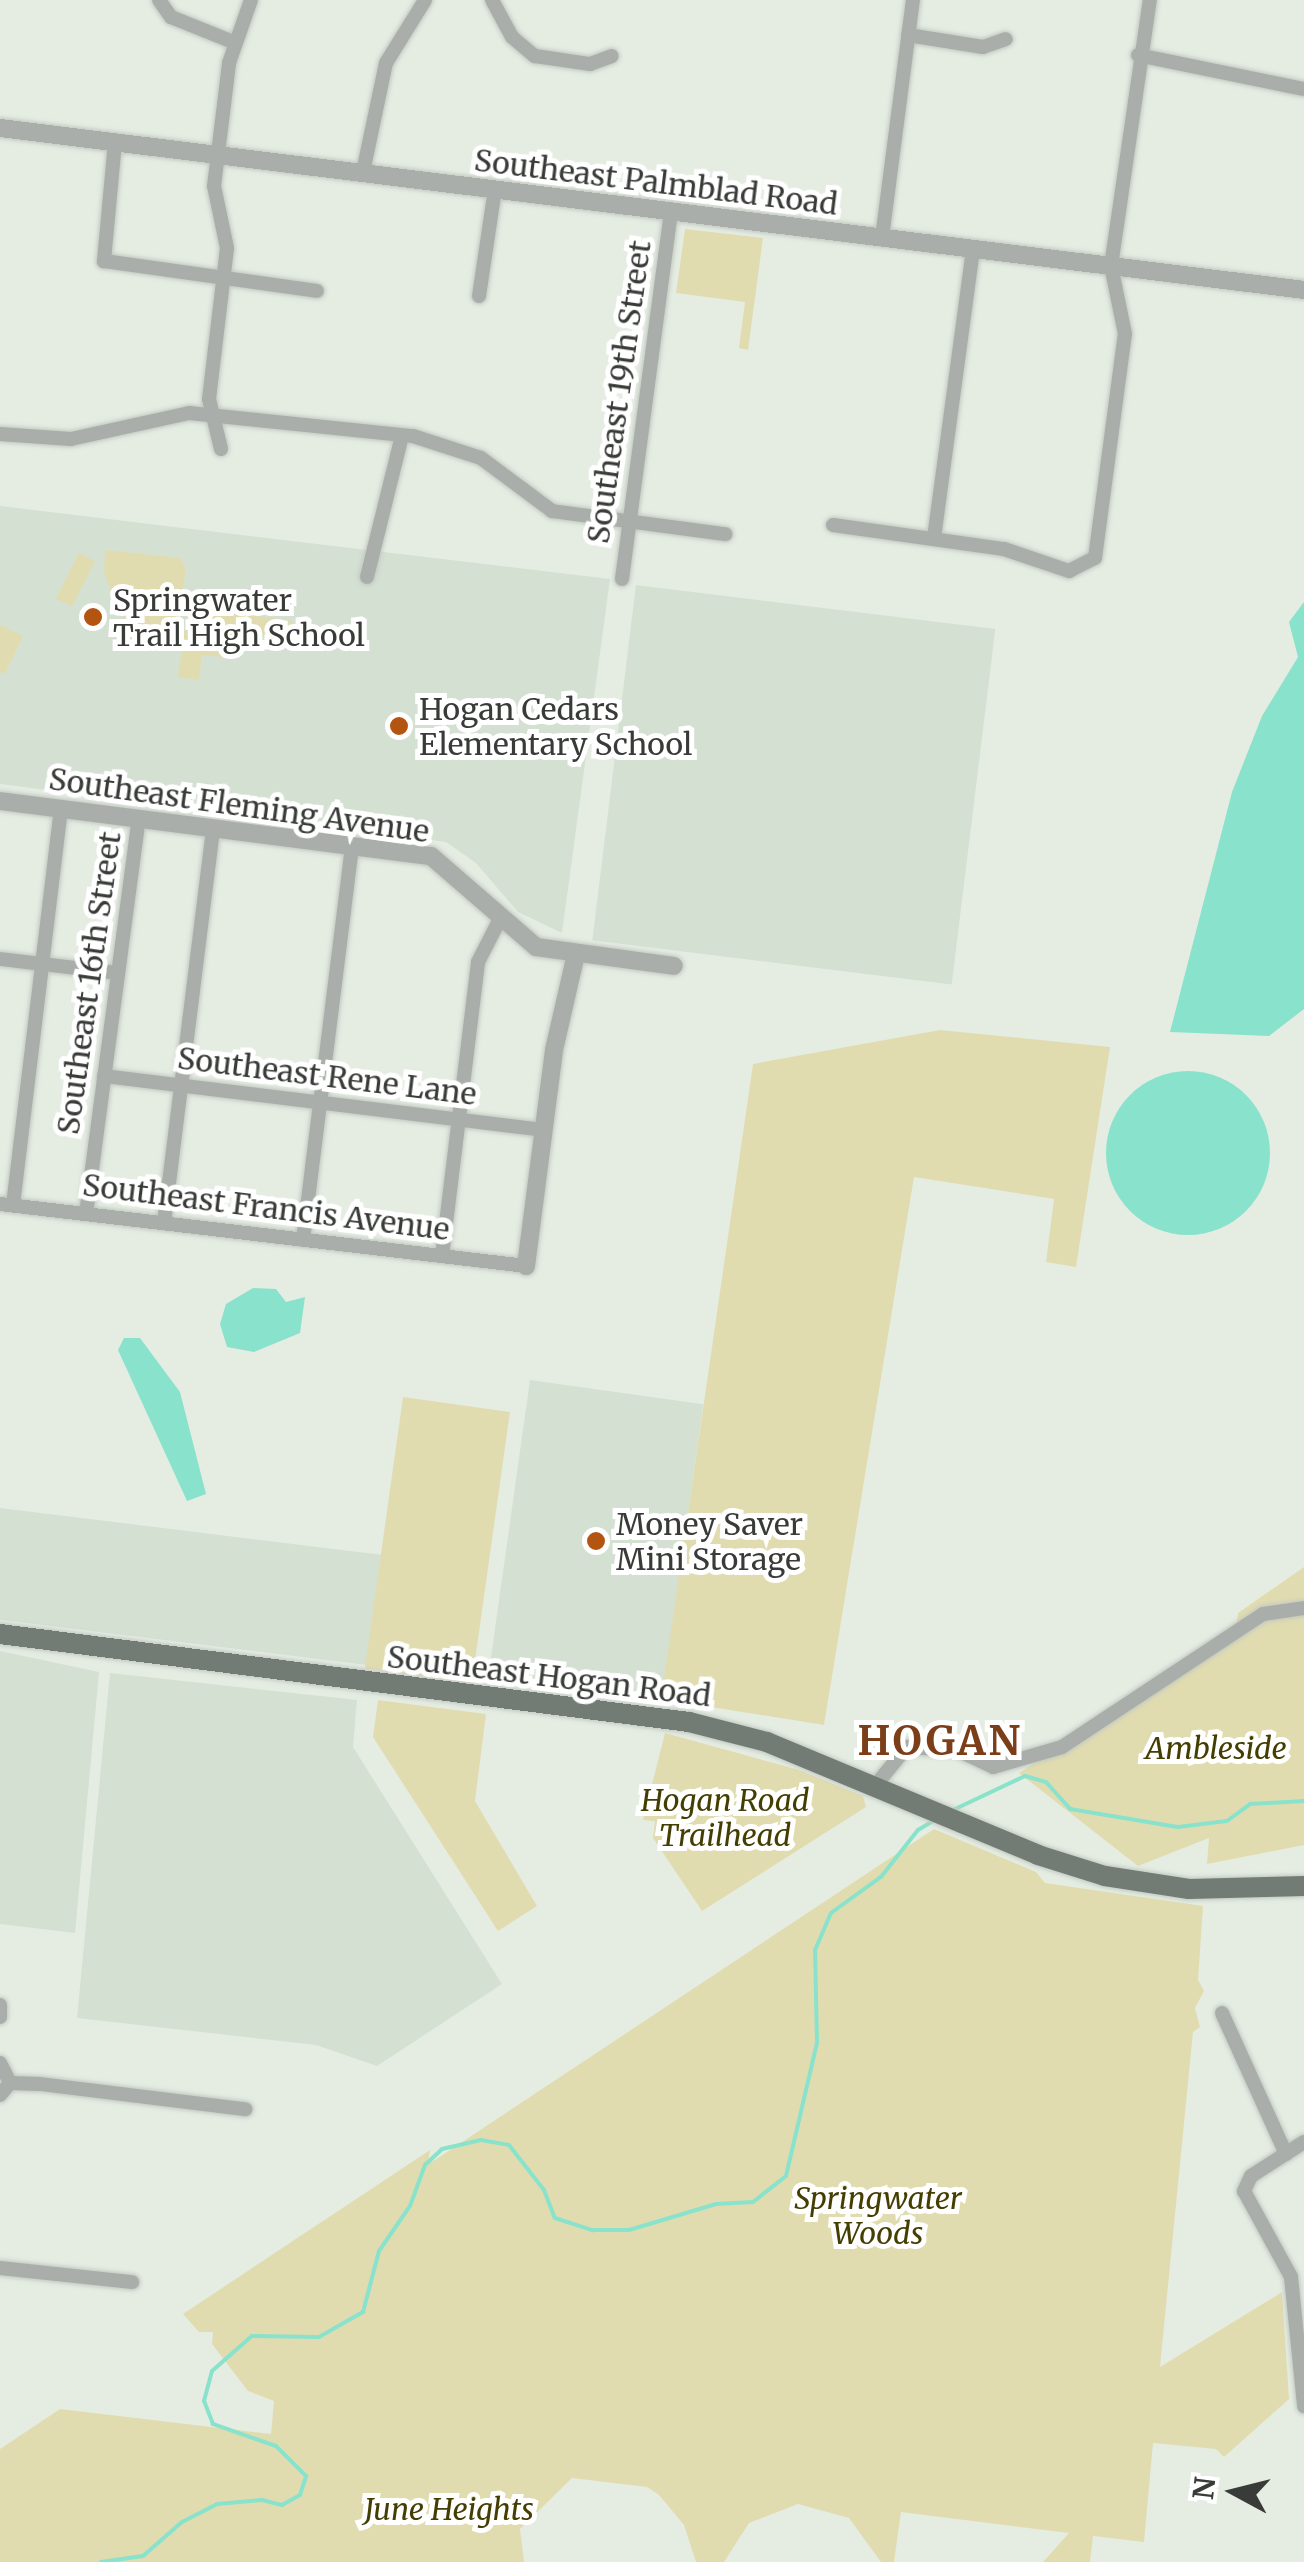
<!DOCTYPE html>
<style>
body{margin:0}
#map{position:relative;width:1304px;height:2562px;overflow:hidden;background:#e5ede3;font-family:Merriweather,serif}
div>[style]{position:absolute}
.built>*{inset:0;background:#d4e0d2;transform-origin:0 0}
.green>*{inset:0;background:#e1dcb0;transform-origin:0 0}
.water>*{inset:0;background:#89e2cb}
.round{border-radius:50%}
.stream>*{height:4px;margin:-2px;padding:0 2px;transform-origin:2px;border-radius:2px;background:#89e2cb}
.roads{filter:drop-shadow(0 0 2px #c2c9c1) drop-shadow(0 0 2px #c2c9c1)}
.minor>*{height:14px;margin:-7px;padding:0 7px;transform-origin:7px;border-radius:7px;background:#a9aeaa}
.tertiary>*{height:18px;margin:-9px;padding:0 9px;transform-origin:9px;border-radius:9px;background:#a9aeaa}
.primary>*{height:20px;margin:-10px;padding:0 10px;transform-origin:10px;border-radius:10px;background:#737b75}
.dots>*{width:28px;height:28px;translate:-50% -50%;box-sizing:border-box;border:5px solid #fff;border-radius:50%}
span{translate:-50% -50%;white-space:nowrap;text-align:center;line-height:1.15;-webkit-text-stroke:10px #fff;paint-order:stroke}
.street-label{font-size:30px;color:#383b37}
.poi-label{font-size:30px;color:#383b37}
.left{translate:0 -50%;text-align:left}
.park-label{font-size:30px;color:#443e02;font-style:italic}
.district-label{font-size:40px;color:#7c3e18;font-weight:700;letter-spacing:2.5px}
.north{position:absolute;left:1184px;top:2442px;width:100px;height:100px;-webkit-text-stroke:8px #fff;paint-order:stroke;rotate:277deg;font-size:28px;font-weight:700;line-height:40px;text-align:center;color:#383b37}
.north::after{content:'';display:block;margin:auto;width:35px;height:45px;background:#383b37;clip-path:polygon(50% 0,100% 100%,50% 72%,0 100%)}
</style>
<div id="map">
<div class="built">
<i style="clip-path:polygon(0 506px,610px 579px,562px 933px,518px 912px,476px 863px,446px 842px,0 784px)"></i>
<i style="left:636px;top:585px;width:362px;height:358px;rotate:7deg"></i>
<i style="left:530px;top:1380px;width:175px;height:301px;rotate:8deg"></i>
<i style="left:0;top:1508px;width:384px;height:111px;rotate:7deg"></i>
<i style="clip-path:polygon(0 1651px,99px 1672px,75px 1933px,0 1924px)"></i>
<i style="clip-path:polygon(110px 1673px,357px 1700px,353px 1747px,502px 1984px,377px 2066px,316px 2045px,77px 2018px)"></i>
</div>
<div class="green">
<i style="clip-path:polygon(685px 229px,763px 238px,748px 350px,739px 348px,745px 302px,676px 293px)"></i>
<i style="clip-path:polygon(105px 550px,180px 558px,186px 568px,176px 642px,154px 638px,119px 613px,104px 572px)"></i>
<i style="left:79px;top:553px;width:18px;height:51px;rotate:27deg"></i>
<i style="clip-path:polygon(203px 610px,290px 620px,295px 630px,288px 638px,261px 636px,258px 650px,227px 646px,227px 631px,196px 624px)"></i>
<i style="clip-path:polygon(0 625px,23px 636px,5px 674px,0 672px)"></i>
<i style="clip-path:polygon(185px 628px,226px 633px,223px 657px,202px 655px,199px 680px,178px 677px)"></i>
<i style="clip-path:polygon(940px 1030px,1110px 1047px,1076px 1267px,1046px 1262px,1054px 1199px,914px 1177px,824px 1725px,661px 1699px,753px 1064px)"></i>
<i style="left:403px;top:1397px;width:108px;height:274px;rotate:8deg"></i>
<i style="clip-path:polygon(1304px 1567px,1304px 1845px,1207px 1864px,1209px 1838px,1138px 1866px,1019px 1773px,1236px 1629px,1238px 1613px)"></i>
<i style="clip-path:polygon(378px 1700px,486px 1714px,475px 1801px,537px 1906px,498px 1931px,373px 1737px)"></i>
<i style="clip-path:polygon(665px 1733px,799px 1770px,863px 1796px,866px 1807px,702px 1911px,653px 1838px,655px 1821px,643px 1820px)"></i>
<i style="clip-path:polygon(934px 1829px,1036px 1872px,1045px 1883px,1203px 1906px,1198px 1980px,1204px 1991px,1195px 2008px,1200px 2027px,1193px 2032px,1160px 2367px,1282px 2292px,1289px 2399px,1224px 2457px,1216px 2449px,1153px 2443px,1144px 2542px,1093px 2536px,1090px 2562px,1043px 2562px,1069px 2533px,901px 2512px,894px 2562px,881px 2562px,849px 2518px,798px 2504px,749px 2523px,724px 2562px,696px 2562px,684px 2525px,659px 2495px,647px 2487px,572px 2478px,520px 2529px,524px 2562px,0 2562px,0 2449px,60px 2409px,271px 2434px,274px 2401px,248px 2391px,212px 2344px,213px 2332px,199px 2332px,183px 2314px,430px 2150px,428px 2163px,435px 2160px)"></i>
</div>
<div class="water">
<i style="clip-path:polygon(1304px 602px,1304px 1009px,1269px 1036px,1170px 1032px,1232px 792px,1262px 716px,1298px 657px,1289px 622px)"></i>
<i class="round" style="left:1106px;top:1071px;width:164px;height:164px"></i>
<i style="clip-path:polygon(253px 1288px,276px 1289px,286px 1302px,305px 1297px,300px 1333px,254px 1352px,227px 1347px,220px 1324px,226px 1304px)"></i>
<i style="clip-path:polygon(124px 1338px,140px 1338px,180px 1392px,206px 1494px,187px 1501px,118px 1350px)"></i>
</div>
<div class="stream">
<i style="left:953px;top:1810px;width:80px;rotate:-25.3deg"></i>
<i style="left:1025px;top:1776px;width:22px;rotate:16deg"></i>
<i style="left:1046px;top:1782px;width:36px;rotate:48deg"></i>
<i style="left:1070px;top:1809px;width:109px;rotate:9.5deg"></i>
<i style="left:1178px;top:1827px;width:49px;rotate:-7deg"></i>
<i style="left:1227px;top:1821px;width:29px;rotate:-36deg"></i>
<i style="left:1250px;top:1804px;width:54px;rotate:-3.2deg"></i>
<i style="left:101px;top:2562px;width:42px;rotate:-8.1deg"></i>
<i style="left:143px;top:2556px;width:52px;rotate:-41.1deg"></i>
<i style="left:182px;top:2522px;width:39px;rotate:-27deg"></i>
<i style="left:217px;top:2504px;width:45px;rotate:-5.1deg"></i>
<i style="left:262px;top:2500px;width:21px;rotate:14deg"></i>
<i style="left:282px;top:2505px;width:21px;rotate:-29deg"></i>
<i style="left:300px;top:2495px;width:20px;rotate:-72deg"></i>
<i style="left:306px;top:2476px;width:42px;rotate:-135deg"></i>
<i style="left:276px;top:2446px;width:67px;rotate:-160.8deg"></i>
<i style="left:213px;top:2424px;width:25px;rotate:-111deg"></i>
<i style="left:204px;top:2401px;width:31px;rotate:-75deg"></i>
<i style="left:212px;top:2371px;width:53px;rotate:-41.2deg"></i>
<i style="left:252px;top:2336px;width:67px;rotate:0.9deg"></i>
<i style="left:319px;top:2337px;width:51px;rotate:-29.6deg"></i>
<i style="left:363px;top:2312px;width:63px;rotate:-75.3deg"></i>
<i style="left:379px;top:2251px;width:55px;rotate:-55.4deg"></i>
<i style="left:410px;top:2206px;width:44px;rotate:-69.9deg"></i>
<i style="left:425px;top:2165px;width:23px;rotate:-43deg"></i>
<i style="left:442px;top:2149px;width:40px;rotate:-13deg"></i>
<i style="left:481px;top:2140px;width:28px;rotate:10deg"></i>
<i style="left:509px;top:2145px;width:57px;rotate:52.1deg"></i>
<i style="left:544px;top:2190px;width:30px;rotate:69deg"></i>
<i style="left:555px;top:2218px;width:40px;rotate:18deg"></i>
<i style="left:593px;top:2230px;width:36px"></i>
<i style="left:629px;top:2230px;width:91px;rotate:-16.6deg"></i>
<i style="left:716px;top:2204px;width:37px;rotate:-3deg"></i>
<i style="left:753px;top:2202px;width:42px;rotate:-38.2deg"></i>
<i style="left:786px;top:2176px;width:137px;rotate:-76.9deg"></i>
<i style="left:817px;top:2043px;width:93px;rotate:-91.2deg"></i>
<i style="left:815px;top:1950px;width:40px;rotate:-66.6deg"></i>
<i style="left:831px;top:1913px;width:62px;rotate:-35.8deg"></i>
<i style="left:881px;top:1877px;width:60px;rotate:-51.8deg"></i>
<i style="left:918px;top:1830px;width:21px;rotate:-31deg"></i>
</div>
<div class="roads">
<div class="minor">
<i style="left:159px;top:0;width:21px;rotate:55deg"></i>
<i style="left:171px;top:17px;width:67px;rotate:22deg"></i>
<i style="left:492px;top:0;width:42px;rotate:61.6deg"></i>
<i style="left:512px;top:37px;width:30px;rotate:40deg"></i>
<i style="left:535px;top:56px;width:56px;rotate:8.3deg"></i>
<i style="left:590px;top:64px;width:23px;rotate:-20deg"></i>
<i style="left:908px;top:35px;width:76px;rotate:9.1deg"></i>
<i style="left:983px;top:47px;width:24px;rotate:-19deg"></i>
<i style="left:1138px;top:55px;width:169px;rotate:11.6deg"></i>
<i style="left:115px;top:142px;width:120px;rotate:95.3deg"></i>
<i style="left:104px;top:261px;width:215px;rotate:8deg"></i>
<i style="left:363px;top:172px;width:111px;rotate:-78.1deg"></i>
<i style="left:386px;top:63px;width:74px;rotate:-58.2deg"></i>
<i style="left:882px;top:238px;width:240px;rotate:-82.6deg"></i>
<i style="left:479px;top:296px;width:108px;rotate:-81.5deg"></i>
<i style="left:0;top:434px;width:71px;rotate:4deg"></i>
<i style="left:71px;top:439px;width:121px;rotate:-12.4deg"></i>
<i style="left:189px;top:413px;width:225px;rotate:5.9deg"></i>
<i style="left:413px;top:436px;width:71px;rotate:17.9deg"></i>
<i style="left:481px;top:458px;width:89px;rotate:36.7deg"></i>
<i style="left:552px;top:511px;width:175px;rotate:7.6deg"></i>
<i style="left:221px;top:449px;width:51px;rotate:-103.5deg"></i>
<i style="left:209px;top:399px;width:152px;rotate:-83.2deg"></i>
<i style="left:227px;top:248px;width:63px;rotate:-101.8deg"></i>
<i style="left:214px;top:186px;width:124px;rotate:-83deg"></i>
<i style="left:229px;top:63px;width:67px;rotate:-70.8deg"></i>
<i style="left:833px;top:525px;width:173px;rotate:8deg"></i>
<i style="left:1004px;top:549px;width:69px;rotate:18.7deg"></i>
<i style="left:1069px;top:571px;width:29px;rotate:-27deg"></i>
<i style="left:1095px;top:558px;width:226px;rotate:-82.4deg"></i>
<i style="left:1125px;top:334px;width:69px;rotate:-101.6deg"></i>
<i style="left:1111px;top:266px;width:269px;rotate:-81.7deg"></i>
<i style="left:934px;top:538px;width:292px;rotate:-82.3deg"></i>
<i style="left:367px;top:577px;width:145px;rotate:-76.1deg"></i>
<i style="left:622px;top:579px;width:371px;rotate:-82.4deg"></i>
<i style="left:0;top:959px;width:119px;rotate:6.8deg"></i>
<i style="left:104px;top:1076px;width:441px;rotate:7deg"></i>
<i style="left:0;top:1204px;width:530px;rotate:6.72deg"></i>
<i style="left:13px;top:1205px;width:399px;rotate:-83.1deg"></i>
<i style="left:86px;top:1214px;width:400px;rotate:-82.4deg"></i>
<i style="left:164px;top:1223px;width:399px;rotate:-82.9deg"></i>
<i style="left:303px;top:1240px;width:398px;rotate:-82.9deg"></i>
<i style="left:442px;top:1256px;width:296px;rotate:-83deg"></i>
<i style="left:478px;top:962px;width:46px;rotate:-62.9deg"></i>
<i style="left:874px;top:1787px;width:52px;rotate:-50.5deg"></i>
<i style="left:907px;top:1747px;width:50px;rotate:3.4deg"></i>
<i style="left:957px;top:1750px;width:40px;rotate:25deg"></i>
<i style="left:993px;top:1767px;width:72px;rotate:-16.2deg"></i>
<i style="left:1062px;top:1747px;width:241px;rotate:-33.5deg"></i>
<i style="left:1263px;top:1614px;width:41px;rotate:-8.3deg"></i>
<i style="left:0;top:2005px;width:12px;rotate:90deg"></i>
<i style="left:1222px;top:2013px;width:155px;rotate:65.6deg"></i>
<i style="left:0;top:2063px;width:22px;rotate:63deg"></i>
<i style="left:0;top:2095px;width:16px;rotate:-50deg"></i>
<i style="left:10px;top:2083px;width:30px;rotate:2deg"></i>
<i style="left:40px;top:2084px;width:207px;rotate:7deg"></i>
<i style="left:1304px;top:2142px;width:63px;rotate:147.3deg"></i>
<i style="left:1251px;top:2176px;width:17px;rotate:115deg"></i>
<i style="left:1244px;top:2191px;width:98px;rotate:61.3deg"></i>
<i style="left:1291px;top:2277px;width:130px;rotate:84.2deg"></i>
<i style="left:0;top:2268px;width:133px;rotate:6.1deg"></i>
</div>
<div class="tertiary">
<i style="left:0;top:128px;width:1314px;rotate:7.08deg"></i>
<i style="left:0;top:801px;width:434px;rotate:7.3deg"></i>
<i style="left:431px;top:856px;width:139px;rotate:40.9deg"></i>
<i style="left:536px;top:947px;width:139px;rotate:7.8deg"></i>
<i style="left:526px;top:1266px;width:218px;rotate:-82.6deg"></i>
<i style="left:554px;top:1050px;width:98px;rotate:-77.1deg"></i>
</div>
<div class="primary">
<i style="left:0;top:1634px;width:695px;rotate:7.28deg"></i>
<i style="left:689px;top:1722px;width:81px;rotate:14.4deg"></i>
<i style="left:767px;top:1742px;width:294px;rotate:22.6deg"></i>
<i style="left:1038px;top:1855px;width:70px;rotate:17.4deg"></i>
<i style="left:1105px;top:1876px;width:85px;rotate:8.8deg"></i>
<i style="left:1189px;top:1889px;width:115px;rotate:-1.5deg"></i>
</div>
</div>
<div class="dots">
<i style="left:93px;top:617px;background:#b45411"></i>
<i style="left:399px;top:726px;background:#b45411"></i>
<i style="left:596px;top:1541px;background:#b45411"></i>
</div>
<div class="street-label">
<span style="left:656px;top:182px;rotate:7deg">Southeast Palmblad Road</span>
<span style="left:619px;top:392px;rotate:-82deg">Southeast 19th Street</span>
<span style="left:239px;top:805px;rotate:8deg">Southeast Fleming Avenue</span>
<span style="left:89px;top:983px;rotate:-82deg">Southeast 16th Street</span>
<span style="left:327px;top:1076px;rotate:7deg">Southeast Rene Lane</span>
<span style="left:266px;top:1207px;rotate:7deg">Southeast Francis Avenue</span>
<span style="left:549px;top:1676px;rotate:7deg">Southeast Hogan Road</span>
</div>
<div class="poi-label">
<span class="left" style="left:113px;top:617px">Springwater<br>Trail High School</span>
<span class="left" style="left:419px;top:726px">Hogan Cedars<br>Elementary School</span>
<span class="left" style="left:616px;top:1541px">Money Saver<br>Mini Storage</span>
</div>
<div class="park-label">
<span style="left:1216px;top:1748px">Ambleside</span>
<span style="left:725px;top:1817px">Hogan Road<br>Trailhead</span>
<span style="left:878px;top:2215px">Springwater<br>Woods</span>
<span style="left:449px;top:2509px">June Heights</span>
</div>
<div class="district-label">
<span style="left:940px;top:1741px">HOGAN</span>
</div>
<div class="north">N</div>
</div>
